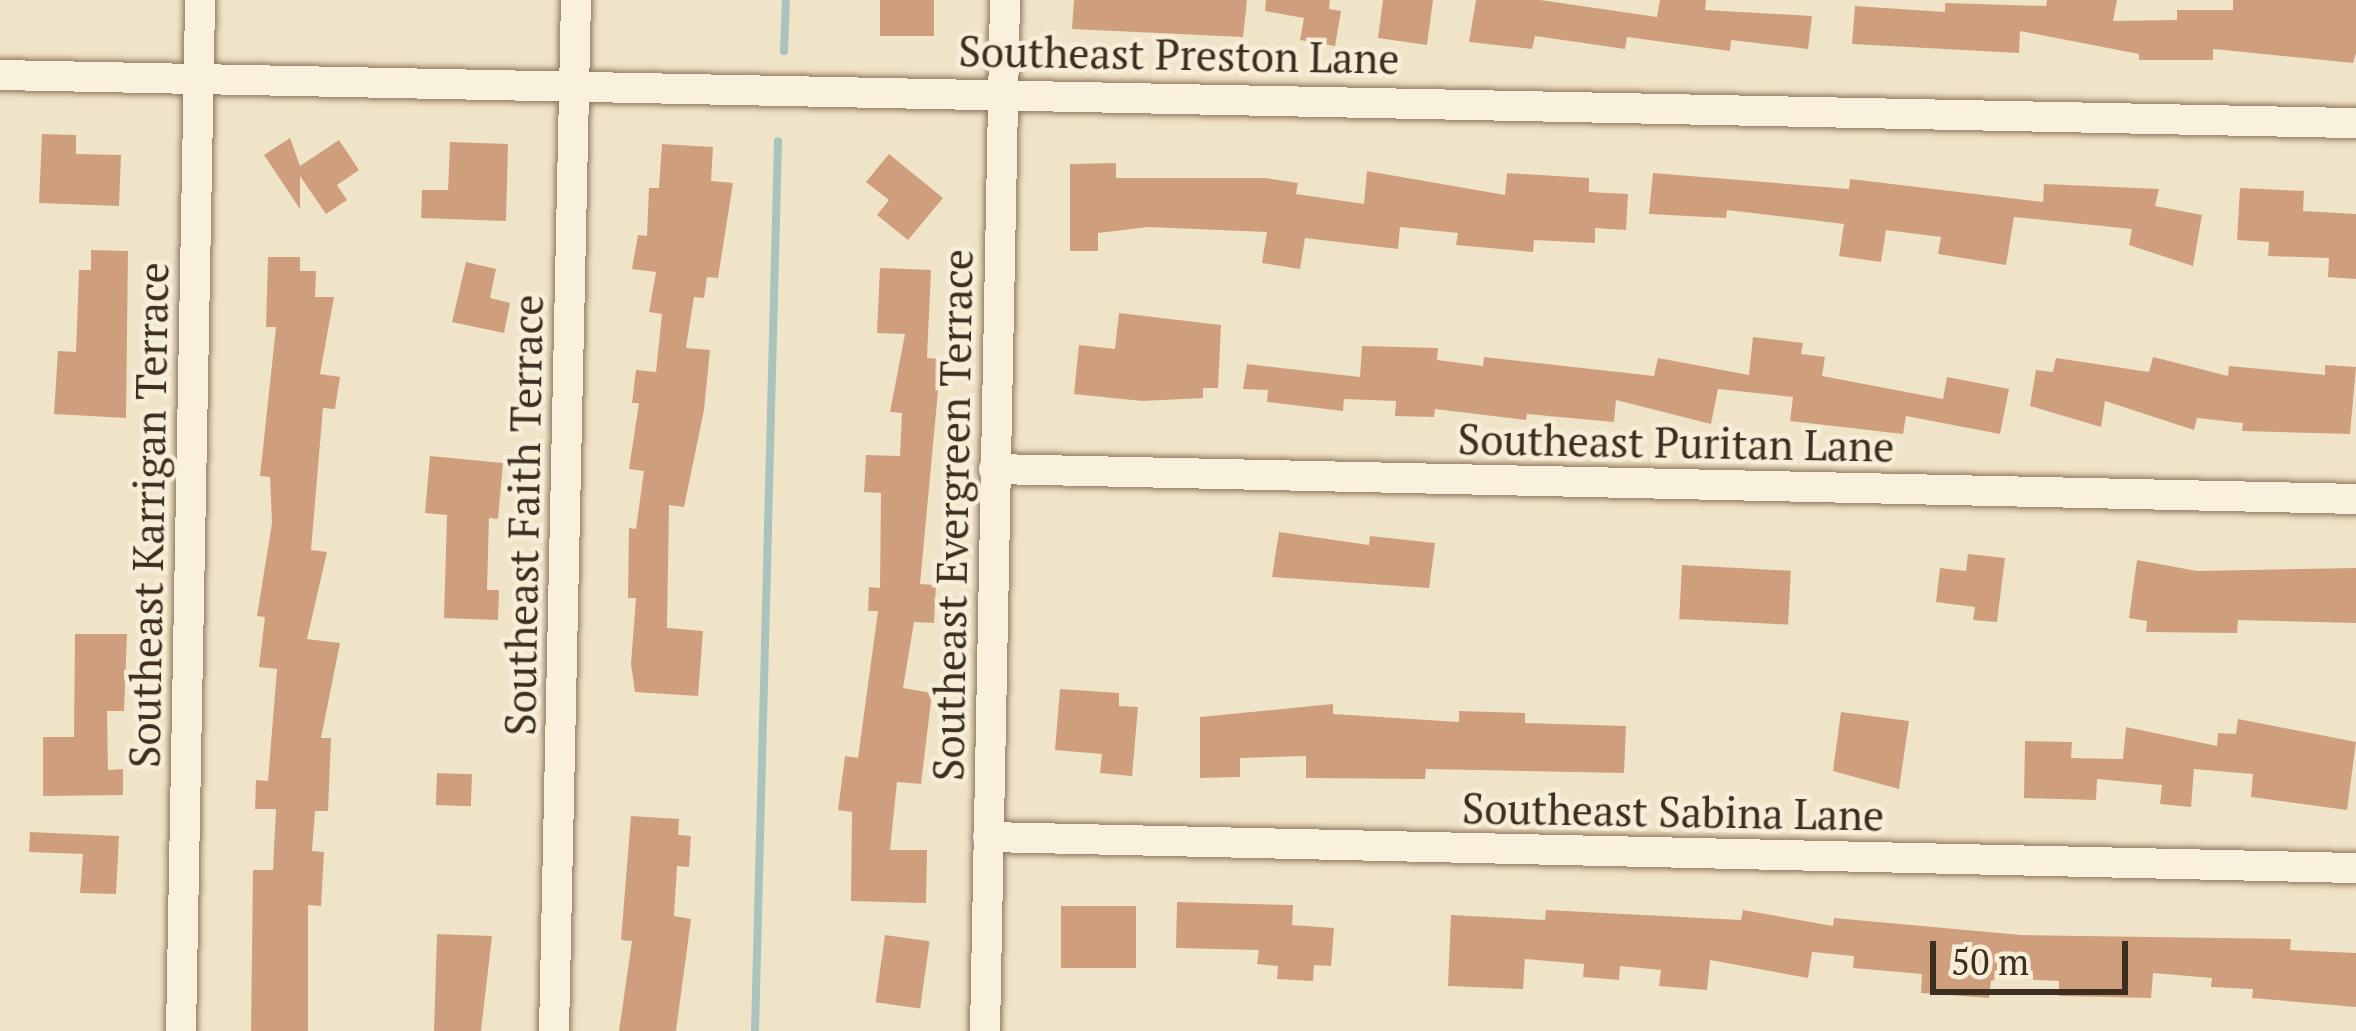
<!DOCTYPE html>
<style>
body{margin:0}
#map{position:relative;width:2356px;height:1031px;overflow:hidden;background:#f0e4c8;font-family:"PT Serif",serif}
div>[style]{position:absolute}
.stream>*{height:8px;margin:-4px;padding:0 4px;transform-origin:4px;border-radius:4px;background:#a9c4bc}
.building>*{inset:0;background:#cf9f7d;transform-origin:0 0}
.roads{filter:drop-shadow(0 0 3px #8d765c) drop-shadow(0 0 3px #8d765c)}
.minor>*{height:30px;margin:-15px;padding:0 15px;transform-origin:15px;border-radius:15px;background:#faf1dc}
span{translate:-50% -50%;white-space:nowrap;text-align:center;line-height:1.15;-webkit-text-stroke:9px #f7eed8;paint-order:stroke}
.street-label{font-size:42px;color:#3d2e20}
.scale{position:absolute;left:1930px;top:941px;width:198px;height:54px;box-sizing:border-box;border:6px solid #3d2e20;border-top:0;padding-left:15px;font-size:36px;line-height:42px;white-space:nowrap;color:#3d2e20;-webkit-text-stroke:9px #f7eed8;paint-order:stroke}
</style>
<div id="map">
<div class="stream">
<i style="left:784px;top:51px;width:51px;rotate:-87.8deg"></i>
<i style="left:755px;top:1031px;width:890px;rotate:-88.52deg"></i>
</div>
<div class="building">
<i style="left:880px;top:0;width:54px;height:36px"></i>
<i style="clip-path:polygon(1074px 0,1247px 0,1243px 37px,1072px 29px)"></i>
<i style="clip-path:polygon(1266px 0,1330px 0,1329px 9px,1341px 11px,1335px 46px,1300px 40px,1304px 18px,1265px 11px)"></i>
<i style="clip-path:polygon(1383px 0,1433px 0,1427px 45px,1378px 38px)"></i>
<i style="clip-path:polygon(1476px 0,1540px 0,1657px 17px,1660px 0,1706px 0,1705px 10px,1812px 16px,1808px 49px,1731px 40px,1730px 51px,1627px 37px,1625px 49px,1535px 36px,1532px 49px,1469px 42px)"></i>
<i style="clip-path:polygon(2047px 0,2117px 0,2113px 21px,2177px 20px,2177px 10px,2233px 10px,2233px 0,2356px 0,2356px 53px,2353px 63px,2213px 49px,2213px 60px,2139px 60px,2139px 54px,2020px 31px,2019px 53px,1852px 44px,1855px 6px,1945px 12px,1945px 3px,2046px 6px)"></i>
<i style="clip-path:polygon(42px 134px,76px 135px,76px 154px,121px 155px,119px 206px,39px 203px)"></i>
<i style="clip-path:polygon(290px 138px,300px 166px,339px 140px,359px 170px,337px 185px,347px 200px,326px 214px,300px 176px,300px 209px,264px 155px)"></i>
<i style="clip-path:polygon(450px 142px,508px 144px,506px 221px,421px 218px,422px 190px,448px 190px)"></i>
<i style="clip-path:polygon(662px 144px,713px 147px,711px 181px,733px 183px,718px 278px,707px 277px,704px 298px,694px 297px,686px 348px,710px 350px,704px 410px,684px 507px,669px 505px,667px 628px,703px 631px,698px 696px,635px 692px,631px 664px,636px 598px,628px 598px,629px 528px,636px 529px,644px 471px,629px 469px,639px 403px,632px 403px,636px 370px,656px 372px,662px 314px,649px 312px,656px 272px,632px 269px,638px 235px,647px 236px,649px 188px,659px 188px)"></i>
<i style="clip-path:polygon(889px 154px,943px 198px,908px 240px,877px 215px,889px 200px,866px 182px)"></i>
<i style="clip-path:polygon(1116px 163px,1116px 178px,1265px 178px,1298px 183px,1296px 194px,1364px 204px,1367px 171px,1505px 195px,1507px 173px,1589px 178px,1589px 192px,1628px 194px,1626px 230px,1595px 228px,1595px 243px,1534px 240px,1533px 252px,1456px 245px,1458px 233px,1400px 227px,1398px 249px,1305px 238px,1300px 269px,1262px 263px,1267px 232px,1148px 227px,1098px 233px,1098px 251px,1070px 251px,1070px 164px)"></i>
<i style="clip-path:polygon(1653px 173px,1849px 189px,1850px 179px,2043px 202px,2044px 184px,2159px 189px,2155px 206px,2202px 215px,2193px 266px,2129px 245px,2132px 229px,2014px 217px,2006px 265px,1938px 254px,1941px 237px,1886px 230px,1881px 262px,1839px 256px,1844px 224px,1727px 210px,1726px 218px,1649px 214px)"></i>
<i style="clip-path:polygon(2240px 188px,2304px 191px,2303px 211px,2356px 214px,2356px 279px,2328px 277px,2329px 258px,2268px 256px,2269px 242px,2237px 240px)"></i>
<i style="clip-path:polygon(91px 250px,128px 251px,126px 418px,54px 414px,58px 351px,76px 352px,79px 270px,91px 270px)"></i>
<i style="clip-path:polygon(268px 257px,300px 257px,300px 271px,316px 271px,315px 297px,334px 297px,320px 374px,340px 377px,335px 409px,323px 408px,311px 550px,327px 552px,307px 639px,340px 643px,321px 738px,331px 738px,328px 811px,315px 811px,312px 851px,324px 852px,321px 906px,308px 905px,308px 1031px,251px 1031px,253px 870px,273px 870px,276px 809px,255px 809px,256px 780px,268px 781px,277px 669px,259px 667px,265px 617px,257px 616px,272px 523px,270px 477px,260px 476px,276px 327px,266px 327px)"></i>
<i style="clip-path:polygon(466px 262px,496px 269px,490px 298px,510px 303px,504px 333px,452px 322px)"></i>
<i style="clip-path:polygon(880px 268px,931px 270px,927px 358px,941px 359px,920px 584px,936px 585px,934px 623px,914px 622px,903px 688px,932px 693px,921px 784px,897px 782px,890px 850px,927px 850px,926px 903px,851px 901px,852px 812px,838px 810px,845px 756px,858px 758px,878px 611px,868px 611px,869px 587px,880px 588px,881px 493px,864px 492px,866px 455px,900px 456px,902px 413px,890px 412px,905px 334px,877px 333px)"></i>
<i style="clip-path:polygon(1119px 313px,1221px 325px,1218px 388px,1203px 388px,1203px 398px,1142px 401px,1074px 394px,1079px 345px,1115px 349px)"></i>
<i style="clip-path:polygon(1753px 337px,1803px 343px,1801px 354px,1825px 357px,1822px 376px,1943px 399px,1947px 377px,2009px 389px,2000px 434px,1906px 416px,1903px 434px,1790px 421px,1793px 397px,1718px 389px,1711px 424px,1616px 400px,1614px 422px,1527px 414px,1526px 420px,1435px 409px,1434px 417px,1395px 416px,1396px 401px,1344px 399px,1343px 411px,1267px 402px,1268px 390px,1243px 389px,1247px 364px,1360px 377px,1362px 346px,1438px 348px,1437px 360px,1483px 366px,1484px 357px,1654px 376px,1658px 358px,1749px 375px)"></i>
<i style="clip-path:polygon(2153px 357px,2228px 376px,2229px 366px,2325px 375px,2325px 365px,2356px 367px,2350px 434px,2242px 431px,2243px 423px,2197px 418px,2194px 430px,2105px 401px,2101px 427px,2030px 406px,2036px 370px,2053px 372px,2056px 358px,2149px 372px)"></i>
<i style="clip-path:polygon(430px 456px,503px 463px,498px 519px,489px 518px,487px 590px,499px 590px,498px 620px,444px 618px,447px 515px,425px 513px)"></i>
<i style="clip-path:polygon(1279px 532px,1369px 545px,1370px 536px,1435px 543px,1429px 588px,1272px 577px)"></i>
<i style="clip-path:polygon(1968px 554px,2005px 558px,1997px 622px,1973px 620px,1975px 607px,1936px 602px,1940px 568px,1966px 571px)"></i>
<i style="clip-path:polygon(2137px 560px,2197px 571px,2356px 568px,2356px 623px,2238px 620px,2237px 633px,2146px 632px,2147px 621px,2129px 618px)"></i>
<i style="left:1682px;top:565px;width:109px;height:54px;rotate:3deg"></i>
<i style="clip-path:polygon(75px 634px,127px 634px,124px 711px,107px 711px,108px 770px,123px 769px,123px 795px,43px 796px,43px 737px,74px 737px)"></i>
<i style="clip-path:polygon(1060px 689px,1119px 693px,1119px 706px,1138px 707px,1132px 776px,1100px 773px,1102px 754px,1055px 750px)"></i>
<i style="clip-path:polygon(1333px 704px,1333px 714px,1459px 722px,1459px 711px,1525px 713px,1525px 723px,1626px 726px,1624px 773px,1426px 769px,1425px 779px,1306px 778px,1306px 756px,1240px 758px,1240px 777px,1200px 778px,1200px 717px)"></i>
<i style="clip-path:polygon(1841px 712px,1909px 721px,1899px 789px,1833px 771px)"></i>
<i style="clip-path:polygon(2238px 719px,2356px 742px,2347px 810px,2251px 797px,2253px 774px,2194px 769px,2191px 807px,2160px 804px,2162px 785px,2097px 779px,2096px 800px,2024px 798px,2025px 741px,2072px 742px,2071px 758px,2123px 759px,2126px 727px,2217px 746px,2218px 733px,2236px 734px)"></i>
<i style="left:437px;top:773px;width:35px;height:32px;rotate:2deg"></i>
<i style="clip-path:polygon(631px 816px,679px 819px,678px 835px,691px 836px,689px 867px,677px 866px,674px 916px,691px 919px,676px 1031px,619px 1031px,632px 941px,621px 940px)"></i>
<i style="clip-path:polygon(30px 832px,119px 836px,116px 894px,80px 893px,83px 854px,29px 852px)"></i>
<i style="clip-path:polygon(1177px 902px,1293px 905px,1292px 925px,1334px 928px,1331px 966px,1314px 965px,1313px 981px,1277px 979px,1278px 966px,1257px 964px,1259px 950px,1176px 948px)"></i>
<i style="left:1061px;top:906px;width:75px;height:62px"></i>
<i style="clip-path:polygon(1546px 910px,1741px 920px,1743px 910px,1833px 926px,1834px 918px,2021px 935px,2291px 939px,2290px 950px,2356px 953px,2356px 1007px,2252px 998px,2253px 989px,2211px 987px,2212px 978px,2153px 973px,2151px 998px,2059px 996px,2059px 981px,2000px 978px,1991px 981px,1989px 998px,1921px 993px,1922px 974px,1853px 968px,1854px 956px,1812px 952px,1808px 978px,1710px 960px,1707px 990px,1659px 986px,1661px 970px,1620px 966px,1619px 980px,1583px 977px,1584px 964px,1525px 959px,1523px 989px,1448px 986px,1451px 915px,1545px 920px)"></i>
<i style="clip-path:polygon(437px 934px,492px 936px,481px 1031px,434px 1031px)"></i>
<i style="left:885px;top:935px;width:45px;height:68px;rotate:8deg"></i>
</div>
<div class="roads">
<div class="minor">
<i style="left:0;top:75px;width:2356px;rotate:1.17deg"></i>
<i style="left:994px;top:469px;width:1362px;rotate:1.26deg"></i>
<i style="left:988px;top:837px;width:1368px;rotate:1.3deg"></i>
<i style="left:181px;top:1031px;width:1031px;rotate:-88.94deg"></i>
<i style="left:554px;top:1031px;width:1031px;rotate:-88.78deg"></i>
<i style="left:985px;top:1031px;width:1031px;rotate:-88.89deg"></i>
</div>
</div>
<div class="street-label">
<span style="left:1179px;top:54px;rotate:1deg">Southeast Preston Lane</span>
<span style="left:1676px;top:442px;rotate:1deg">Southeast Puritan Lane</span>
<span style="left:148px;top:515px;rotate:-89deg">Southeast Karrigan Terrace</span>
<span style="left:523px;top:515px;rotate:-89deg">Southeast Faith Terrace</span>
<span style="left:952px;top:515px;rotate:-89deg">Southeast Evergreen Terrace</span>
<span style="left:1673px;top:811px;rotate:1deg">Southeast Sabina Lane</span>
</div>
<div class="scale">50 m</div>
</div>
